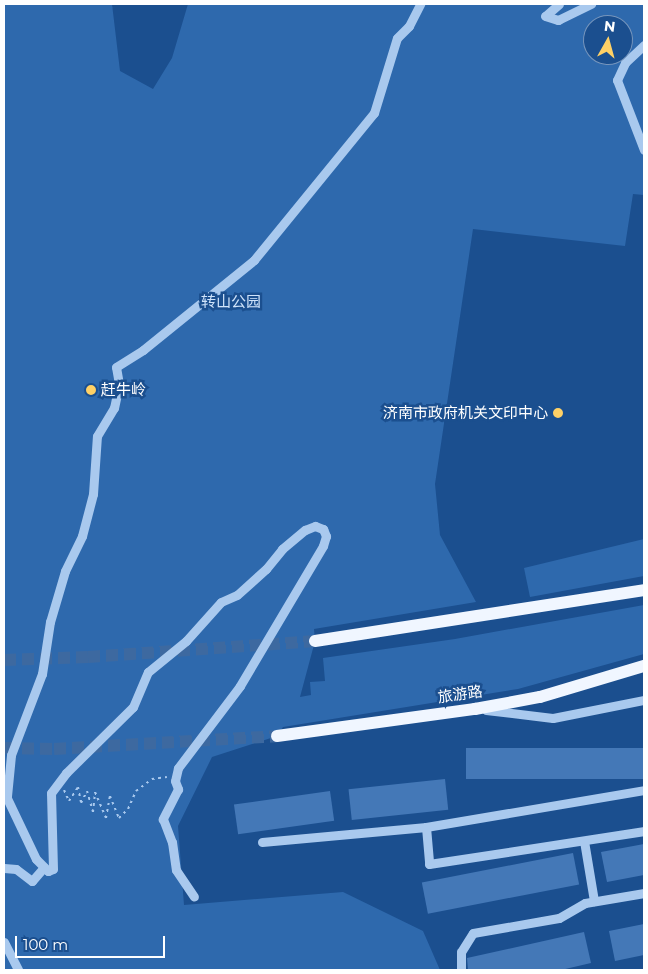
<!DOCTYPE html>
<meta charset="utf-8">
<style>
body{margin:0}
#map{position:relative;width:648px;height:974px;overflow:hidden;background:#1b4f8f;font-family:Montserrat,"Noto Sans SC",sans-serif}
div>[style]{position:absolute}
.green>*{inset:0;background:#2e69ad}
.building>*{inset:0;background:#4478b7;transform-origin:0 0}
.major-tunnel>*{height:12px;margin-top:-6px;transform-origin:0;background:repeating-linear-gradient(90deg,#3d69a0 0 12px,transparent 0 18px)}
.path>*{height:2px;margin-top:-1px;transform-origin:0;background:repeating-linear-gradient(90deg,#a9c9ee 0 2.5px,transparent 0 6.5px)}
.minor>*{height:9px;margin:-4.5px;padding:0 4.5px;transform-origin:4.5px;border-radius:4.5px;background:#a9c9ee}
.major>*{height:12px;margin:-6px;padding:0 6px;transform-origin:6px;border-radius:6px;background:#f0f6ff}
.dots>*{width:14px;height:14px;translate:-50% -50%;box-sizing:border-box;border:2px solid #1b4f8f;border-radius:50%}
span{translate:-50% -50%;white-space:nowrap;text-align:center;line-height:1.15;-webkit-text-stroke:5px #1b4f8f;paint-order:stroke}
.park-label{font-size:15px;color:#cfe3fa}
.poi-label{font-size:15px;color:#fff}
.left{translate:0 -50%;text-align:left}
.right{translate:-100% -50%;text-align:right}
.street-label{font-size:15px;color:#fff}
.frame{position:absolute;inset:0;border:5px solid #fff;pointer-events:none}
.north{position:absolute;left:583px;top:15px;width:50px;height:50px;box-sizing:border-box;background:#1b4f8f;border:1px solid #7695bc;border-radius:50%;rotate:7deg;font-size:14px;font-weight:700;line-height:20px;text-align:center;color:#fff}
.north::after{content:'';display:block;margin:auto;width:18px;height:22px;background:#ffd166;clip-path:polygon(50% 0,100% 100%,50% 72%,0 100%)}
.scale{position:absolute;left:15px;top:936px;width:150px;height:22px;box-sizing:border-box;border:2px solid #fff;border-top:0;padding-left:6px;font-size:15px;line-height:18px;white-space:nowrap;color:#fff;-webkit-text-stroke:4px #1b4f8f;paint-order:stroke}
</style>
<div id="map">
<div class="green">
<i style="clip-path:polygon(evenodd,4px 4px,112px 4px,120px 71px,153px 89px,172px 58px,188px 4px,644px 4px,644px 195px,633px 194px,625px 246px,473px 229px,435px 484px,440px 535px,476px 602px,314px 629px,315px 641px,300px 697px,311px 695px,310px 682px,325px 681px,323px 658px,455px 639px,644px 605px,644px 654px,518px 689px,283px 727px,277px 736px,212px 757px,178px 826px,184px 905px,343px 892px,423px 931px,440px 970px,4px 970px,4px 4px,593px 25px,623px 25px,623px 55px,593px 55px,593px 25px)"></i>
<i style="clip-path:polygon(644px 539px,644px 576px,530px 597px,524px 568px)"></i>
</div>
<div class="building">
<i style="left:644px;top:748px;width:31px;height:178px;rotate:90deg"></i>
<i style="left:445px;top:779px;width:31px;height:97px;rotate:84deg"></i>
<i style="left:330px;top:791px;width:30px;height:97px;rotate:82deg"></i>
<i style="clip-path:polygon(644px 844px,644px 875px,607px 882px,601px 852px)"></i>
<i style="left:573px;top:853px;width:32px;height:154px;rotate:79deg"></i>
<i style="clip-path:polygon(644px 924px,644px 955px,615px 961px,609px 931px)"></i>
<i style="clip-path:polygon(584px 932px,591px 963px,561px 970px,468px 970px,467px 958px)"></i>
</div>
<div class="major-tunnel">
<i style="left:4px;top:660px;width:84px;rotate:-2deg"></i>
<i style="left:88px;top:657px;width:228px;rotate:-4deg"></i>
<i style="left:4px;top:748px;width:50px;rotate:1.1deg"></i>
<i style="left:54px;top:749px;width:223px;rotate:-3.3deg"></i>
</div>
<div class="path">
<i style="left:64px;top:790px;width:12px;rotate:66deg"></i>
<i style="left:69px;top:801px;width:17px;rotate:-57deg"></i>
<i style="left:78px;top:787px;width:16px;rotate:79deg"></i>
<i style="left:81px;top:803px;width:13px;rotate:-63deg"></i>
<i style="left:87px;top:791px;width:22px;rotate:74deg"></i>
<i style="left:93px;top:812px;width:20px;rotate:-84deg"></i>
<i style="left:95px;top:792px;width:28px;rotate:67deg"></i>
<i style="left:106px;top:818px;width:22px;rotate:-80deg"></i>
<i style="left:110px;top:796px;width:24px;rotate:68deg"></i>
<i style="left:119px;top:818px;width:13px;rotate:-45deg"></i>
<i style="left:128px;top:809px;width:20px;rotate:-66deg"></i>
<i style="left:136px;top:791px;width:20px;rotate:-37deg"></i>
<i style="left:152px;top:779px;width:15px;rotate:-8deg"></i>
</div>
<div class="minor">
<i style="left:559px;top:4px;width:18px;rotate:139deg"></i>
<i style="left:545px;top:16px;width:14px;rotate:17deg"></i>
<i style="left:558px;top:20px;width:37px;rotate:-26deg"></i>
<i style="left:644px;top:45px;width:26px;rotate:137deg"></i>
<i style="left:625px;top:63px;width:19px;rotate:115deg"></i>
<i style="left:617px;top:80px;width:75px;rotate:68.9deg"></i>
<i style="left:486px;top:710px;width:67px;rotate:6.8deg"></i>
<i style="left:553px;top:718px;width:93px;rotate:-11.2deg"></i>
<i style="left:4px;top:792px;width:74px;rotate:64.5deg"></i>
<i style="left:36px;top:859px;width:17px;rotate:45deg"></i>
<i style="left:48px;top:871px;width:5px;rotate:-22deg"></i>
<i style="left:53px;top:869px;width:76px;rotate:-91.5deg"></i>
<i style="left:51px;top:793px;width:25px;rotate:-53deg"></i>
<i style="left:66px;top:773px;width:94px;rotate:-44.6deg"></i>
<i style="left:133px;top:707px;width:38px;rotate:-67deg"></i>
<i style="left:148px;top:672px;width:49px;rotate:-39.2deg"></i>
<i style="left:186px;top:641px;width:52px;rotate:-48.1deg"></i>
<i style="left:221px;top:602px;width:17px;rotate:-24deg"></i>
<i style="left:237px;top:595px;width:39px;rotate:-42deg"></i>
<i style="left:266px;top:569px;width:26px;rotate:-51deg"></i>
<i style="left:282px;top:549px;width:30px;rotate:-40deg"></i>
<i style="left:305px;top:530px;width:11px;rotate:-22deg"></i>
<i style="left:315px;top:526px;width:9px;rotate:21deg"></i>
<i style="left:323px;top:529px;width:8px;rotate:67deg"></i>
<i style="left:326px;top:536px;width:10px;rotate:107deg"></i>
<i style="left:323px;top:546px;width:163px;rotate:120.7deg"></i>
<i style="left:240px;top:686px;width:103px;rotate:127.1deg"></i>
<i style="left:178px;top:768px;width:13px;rotate:103deg"></i>
<i style="left:175px;top:781px;width:9px;rotate:69deg"></i>
<i style="left:178px;top:789px;width:34px;rotate:117deg"></i>
<i style="left:163px;top:819px;width:25px;rotate:69deg"></i>
<i style="left:172px;top:842px;width:28px;rotate:82deg"></i>
<i style="left:176px;top:870px;width:32px;rotate:56deg"></i>
<i style="left:7px;top:796px;width:41px;rotate:-84.4deg"></i>
<i style="left:11px;top:755px;width:87px;rotate:-69.1deg"></i>
<i style="left:42px;top:674px;width:53px;rotate:-81.3deg"></i>
<i style="left:50px;top:622px;width:53px;rotate:-73.6deg"></i>
<i style="left:65px;top:571px;width:39px;rotate:-64deg"></i>
<i style="left:82px;top:536px;width:43px;rotate:-75.3deg"></i>
<i style="left:93px;top:494px;width:58px;rotate:-86.1deg"></i>
<i style="left:97px;top:436px;width:33px;rotate:-59deg"></i>
<i style="left:114px;top:408px;width:25px;rotate:-78deg"></i>
<i style="left:119px;top:384px;width:17px;rotate:-100deg"></i>
<i style="left:116px;top:367px;width:32px;rotate:-32deg"></i>
<i style="left:143px;top:350px;width:143px;rotate:-39deg"></i>
<i style="left:254px;top:260px;width:190px;rotate:-50.8deg"></i>
<i style="left:374px;top:113px;width:78px;rotate:-73deg"></i>
<i style="left:397px;top:38px;width:17px;rotate:-45deg"></i>
<i style="left:409px;top:26px;width:25px;rotate:-63deg"></i>
<i style="left:426px;top:827px;width:37px;rotate:85deg"></i>
<i style="left:429px;top:864px;width:218px;rotate:-8.7deg"></i>
<i style="left:584px;top:841px;width:61px;rotate:80.5deg"></i>
<i style="left:262px;top:842px;width:165px;rotate:-5.2deg"></i>
<i style="left:426px;top:827px;width:221px;rotate:-9.6deg"></i>
<i style="left:4px;top:868px;width:12px;rotate:5deg"></i>
<i style="left:16px;top:869px;width:20px;rotate:37deg"></i>
<i style="left:32px;top:881px;width:18px;rotate:-49deg"></i>
<i style="left:4px;top:942px;width:31px;rotate:63deg"></i>
<i style="left:461px;top:970px;width:18px;rotate:-90deg"></i>
<i style="left:461px;top:952px;width:22px;rotate:-58deg"></i>
<i style="left:473px;top:933px;width:87px;rotate:-9.9deg"></i>
<i style="left:559px;top:918px;width:30px;rotate:-30deg"></i>
<i style="left:585px;top:903px;width:60px;rotate:-9.6deg"></i>
</div>
<div class="major">
<i style="left:315px;top:641px;width:333px;rotate:-8.8deg"></i>
<i style="left:277px;top:736px;width:200px;rotate:-7.8deg"></i>
<i style="left:475px;top:709px;width:66px;rotate:-10.5deg"></i>
<i style="left:540px;top:697px;width:109px;rotate:-16.6deg"></i>
</div>
<div class="dots">
<i style="left:91px;top:390px;background:#ffd166"></i>
<i style="left:558px;top:413px;background:#ffd166"></i>
</div>
<div class="park-label">
<span style="left:231px;top:302px">转山公园</span>
</div>
<div class="poi-label">
<span class="left" style="left:101px;top:390px">赶牛岭</span>
<span class="right" style="left:548px;top:413px">济南市政府机关文印中心</span>
</div>
<div class="street-label">
<span style="left:460px;top:694px;rotate:-8deg">旅游路</span>
</div>
<div class="frame"></div>
<div class="north">N</div>
<div class="scale">100 m</div>
</div>
